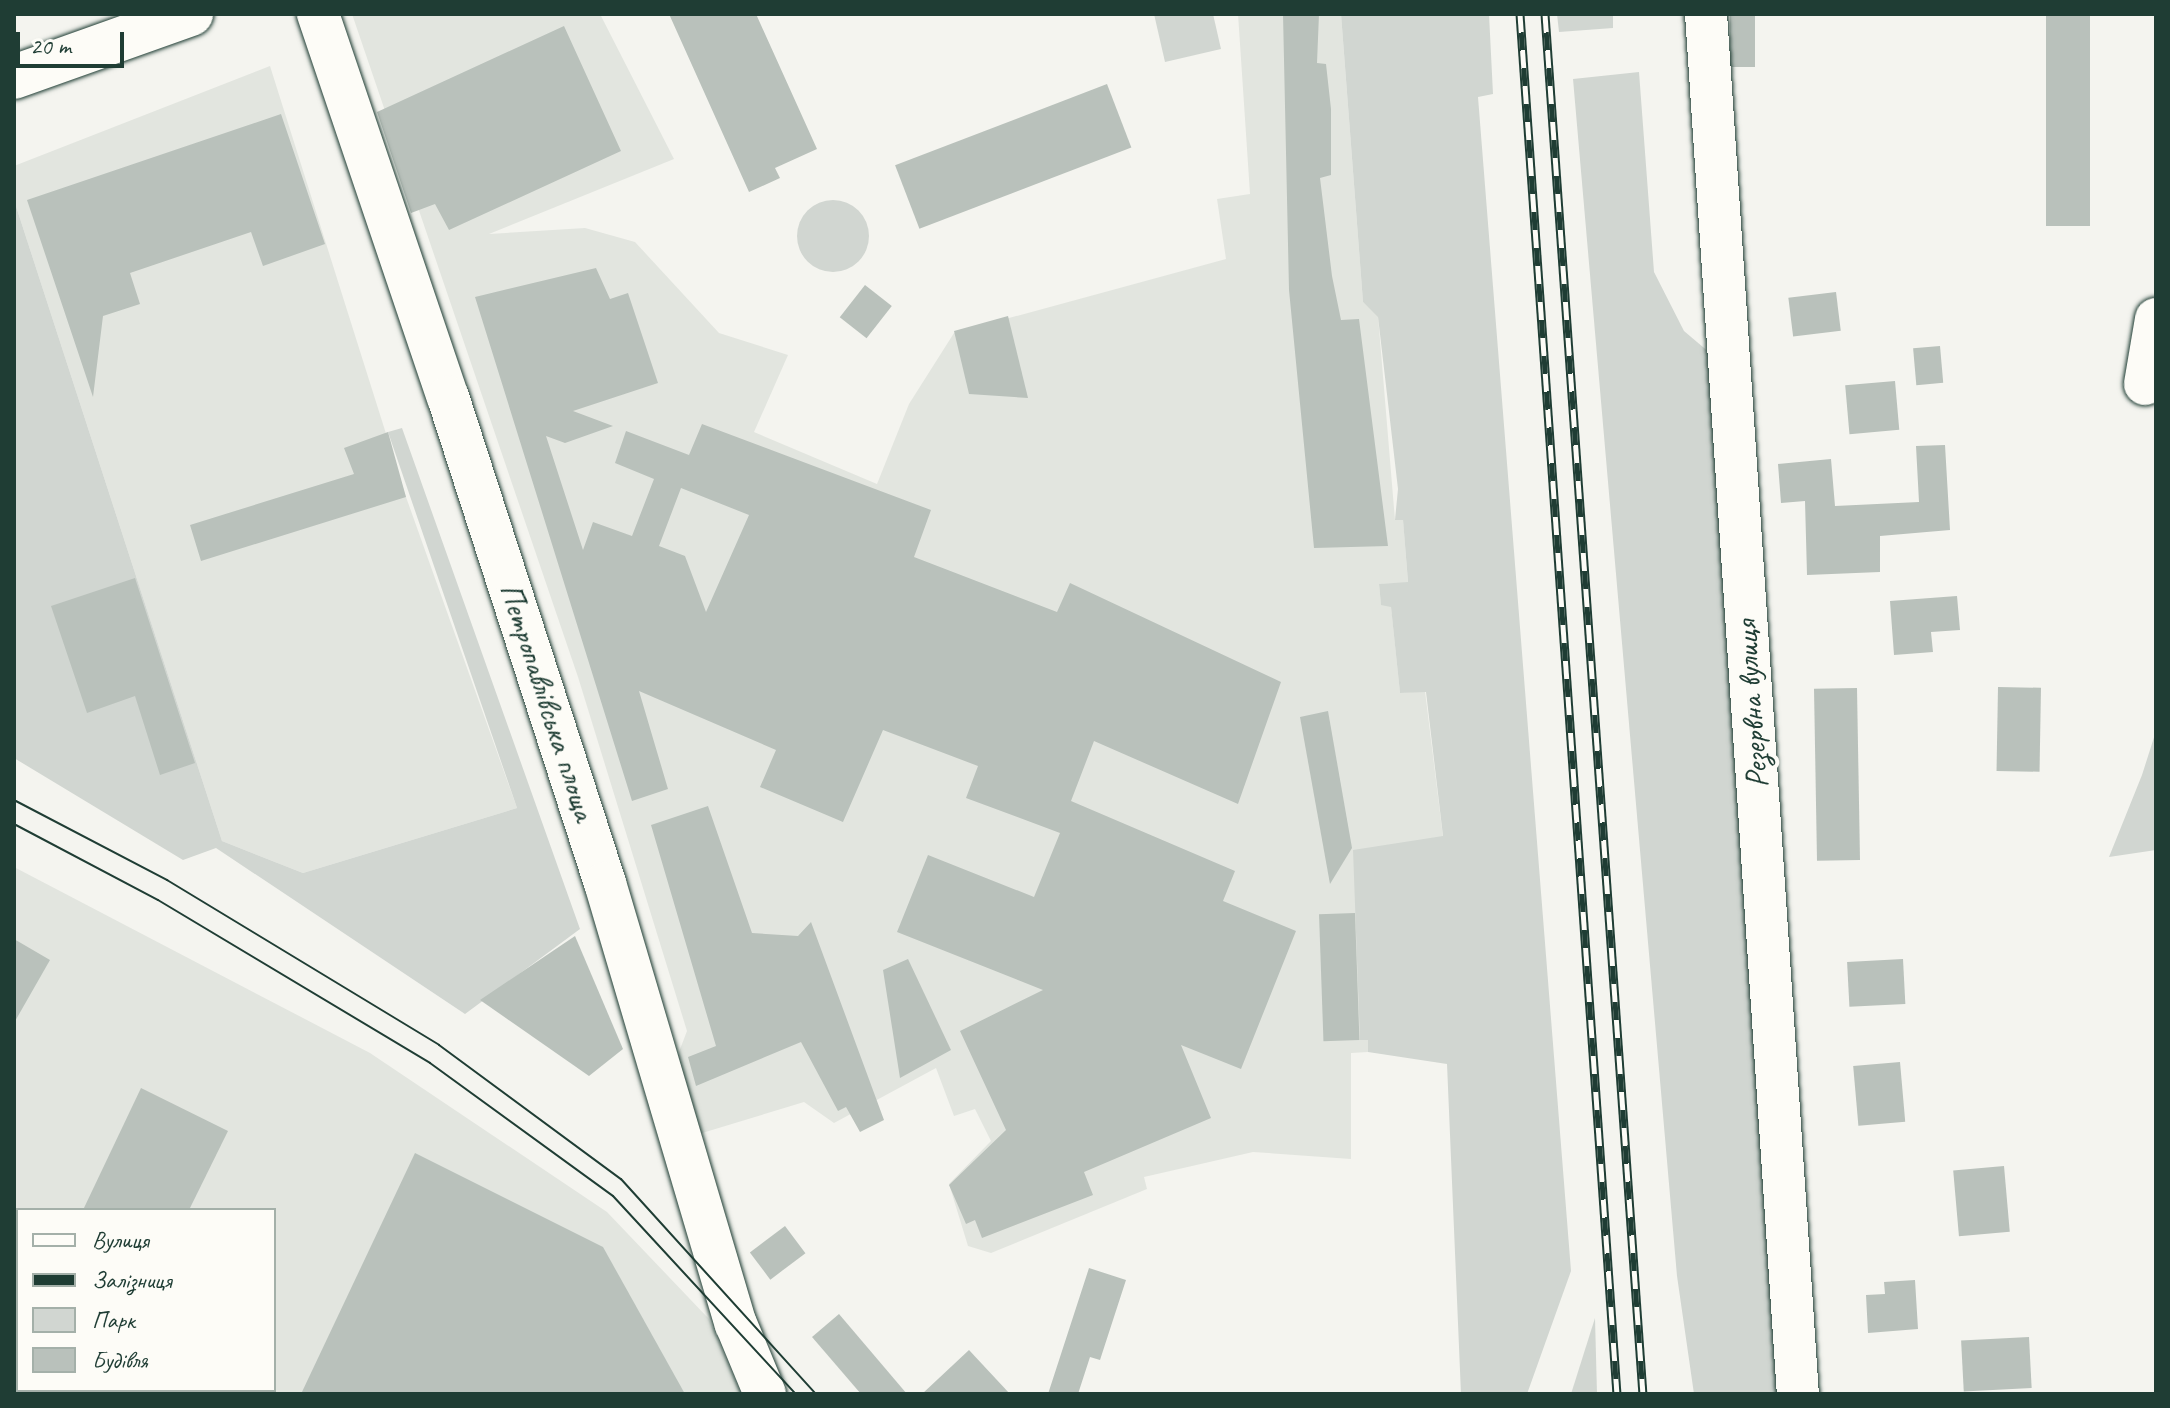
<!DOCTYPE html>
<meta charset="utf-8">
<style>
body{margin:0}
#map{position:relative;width:2170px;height:1408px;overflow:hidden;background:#f4f4ef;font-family:Caveat,sans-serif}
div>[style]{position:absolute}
.built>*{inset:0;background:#e2e5df}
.green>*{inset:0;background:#d1d6d1}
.round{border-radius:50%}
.building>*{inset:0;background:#b9c1bb;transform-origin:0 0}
.roads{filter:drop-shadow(0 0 2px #1f3d34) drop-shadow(0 0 2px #1f3d34)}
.minor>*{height:42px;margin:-21px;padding:0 21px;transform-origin:21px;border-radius:21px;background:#fdfcf7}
.major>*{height:44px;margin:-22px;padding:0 22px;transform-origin:22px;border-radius:22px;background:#fdfcf7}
.tram>*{height:2px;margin:-1px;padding:0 1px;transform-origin:1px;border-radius:1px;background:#1f3d34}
.rail>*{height:9px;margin-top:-4.5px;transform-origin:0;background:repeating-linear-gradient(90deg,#fdfcf7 0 18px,#1f3d34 0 36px);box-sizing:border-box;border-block:2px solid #1f3d34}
span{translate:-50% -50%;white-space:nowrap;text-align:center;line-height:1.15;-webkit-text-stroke:8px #fdfcf7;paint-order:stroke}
.street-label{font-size:32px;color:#1f3d34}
.frame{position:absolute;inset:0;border:16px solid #1f3d34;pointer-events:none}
.legend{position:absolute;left:16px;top:1208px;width:260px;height:184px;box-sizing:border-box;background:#fdfcf7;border:2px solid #a4b0a9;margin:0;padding:10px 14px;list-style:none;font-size:24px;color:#1f3d34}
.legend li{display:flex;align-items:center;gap:16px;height:40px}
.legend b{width:40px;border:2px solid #a4b0a9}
.scale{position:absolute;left:16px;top:32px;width:108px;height:36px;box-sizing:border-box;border:4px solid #1f3d34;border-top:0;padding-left:10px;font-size:24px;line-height:28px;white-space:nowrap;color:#1f3d34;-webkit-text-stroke:6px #fdfcf7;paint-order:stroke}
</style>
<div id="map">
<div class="built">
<i style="clip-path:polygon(352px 14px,600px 14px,674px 159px,489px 234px,585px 228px,635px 242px,719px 333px,788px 355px,754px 432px,877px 484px,909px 404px,954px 333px,1226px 259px,1217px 199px,1250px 194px,1238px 14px,1341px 14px,1363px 302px,1378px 316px,1395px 520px,1403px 519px,1408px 583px,1379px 584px,1381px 604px,1391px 606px,1400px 693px,1425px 691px,1443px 837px,1368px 1052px,1351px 1053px,1351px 1159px,1253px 1152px,1144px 1177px,1147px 1189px,991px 1253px,968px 1246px,949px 1184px,991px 1141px,975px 1109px,954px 1116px,936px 1068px,834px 1123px,804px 1102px,689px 1137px,674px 1065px,687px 1031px,578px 677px)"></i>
<i style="clip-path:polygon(270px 66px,406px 497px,517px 808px,303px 873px,222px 841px,14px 200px,14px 166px)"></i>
<i style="clip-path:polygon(evenodd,14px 867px,370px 1053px,607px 1212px,709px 1319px,741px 1394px,14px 1394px,14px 867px,18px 1210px,274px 1210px,274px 1390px,18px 1390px,18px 1210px)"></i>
</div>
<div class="green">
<i style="clip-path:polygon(1154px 14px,1213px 14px,1221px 49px,1165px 62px)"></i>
<i style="clip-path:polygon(1341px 14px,1489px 14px,1493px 94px,1478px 97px,1571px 1271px,1527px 1394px,1461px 1394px,1447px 1064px,1368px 1052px,1368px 1040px,1360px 1040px,1353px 850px,1443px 836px,1426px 692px,1400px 693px,1391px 607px,1381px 605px,1379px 584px,1408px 582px,1403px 520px,1395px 520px,1398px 489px,1378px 317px,1363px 302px)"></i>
<i style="clip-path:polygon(1557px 14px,1613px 14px,1613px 28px,1559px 32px)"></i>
<i style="clip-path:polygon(1639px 72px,1654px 272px,1684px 331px,1710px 353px,1785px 1394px,1694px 1394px,1677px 1276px,1573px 79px)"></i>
<i class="round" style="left:797px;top:200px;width:72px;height:72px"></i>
<i style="clip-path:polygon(14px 200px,222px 841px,303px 873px,517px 808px,388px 432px,402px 428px,580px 929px,465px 1014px,216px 848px,183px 860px,14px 758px)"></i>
<i style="clip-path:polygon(2156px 731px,2156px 850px,2109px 857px,2142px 775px)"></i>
<i style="clip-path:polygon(1595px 1318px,1597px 1394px,1571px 1394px)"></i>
</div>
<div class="building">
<i style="clip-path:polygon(669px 14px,756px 14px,817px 149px,775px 168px,780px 178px,749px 192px)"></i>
<i style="clip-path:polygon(1283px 14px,1319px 14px,1317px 63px,1326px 64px,1331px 109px,1331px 175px,1320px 178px,1332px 276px,1341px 320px,1359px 319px,1388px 546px,1314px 548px,1289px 290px)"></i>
<i style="left:1730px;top:14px;width:25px;height:53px"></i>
<i style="left:2046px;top:14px;width:44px;height:212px"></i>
<i style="clip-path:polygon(564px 26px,621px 151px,449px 230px,435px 204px,411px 213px,377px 112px)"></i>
<i style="left:1107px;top:84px;width:68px;height:227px;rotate:69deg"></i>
<i style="clip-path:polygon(281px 114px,325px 244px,263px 266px,251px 232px,130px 273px,140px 304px,103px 316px,93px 397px,27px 200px)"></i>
<i style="clip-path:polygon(evenodd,596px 268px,610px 299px,628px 293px,658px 383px,573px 411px,613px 426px,565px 443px,546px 436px,583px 550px,593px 522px,632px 536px,654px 479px,615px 463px,626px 431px,689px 455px,702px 424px,931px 510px,914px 557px,1057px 612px,1070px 583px,1281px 682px,1238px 804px,1094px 741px,1071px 801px,1235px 871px,1223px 901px,1296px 931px,1241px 1069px,1181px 1045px,1211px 1118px,1084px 1172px,1093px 1195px,982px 1238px,975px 1220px,966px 1224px,949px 1185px,1006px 1130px,960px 1031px,1043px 990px,897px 932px,928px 855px,1034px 897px,1060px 833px,966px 798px,978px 766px,883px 730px,843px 822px,760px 787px,776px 750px,639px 691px,668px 789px,632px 801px,475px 297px,596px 268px,681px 488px,749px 515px,706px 612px,685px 556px,659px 546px,681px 488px)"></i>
<i style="left:865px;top:285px;width:34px;height:41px;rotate:38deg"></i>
<i style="left:1836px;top:292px;width:39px;height:48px;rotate:83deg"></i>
<i style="clip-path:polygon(1008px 316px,1028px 398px,969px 394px,954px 331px)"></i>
<i style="left:1940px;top:346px;width:37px;height:27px;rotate:85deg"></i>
<i style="left:1895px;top:381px;width:49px;height:50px;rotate:85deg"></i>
<i style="clip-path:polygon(388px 432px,406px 497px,201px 561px,190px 525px,354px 474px,344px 448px)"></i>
<i style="clip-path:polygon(1945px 445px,1950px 530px,1880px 536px,1880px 572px,1807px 575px,1805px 501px,1781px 503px,1778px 464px,1831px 459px,1835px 506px,1919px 502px,1916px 446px)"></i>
<i style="clip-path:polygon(135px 578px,195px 763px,160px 775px,135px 696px,87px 713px,51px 606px)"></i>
<i style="clip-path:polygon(1957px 596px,1960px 630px,1931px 632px,1933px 652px,1894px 655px,1890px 601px)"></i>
<i style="left:1998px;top:687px;width:43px;height:84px;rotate:1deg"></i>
<i style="left:1857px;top:688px;width:172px;height:43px;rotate:89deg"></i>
<i style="clip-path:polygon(1328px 711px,1352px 848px,1330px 884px,1300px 717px)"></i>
<i style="clip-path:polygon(708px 806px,752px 933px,798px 936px,811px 922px,884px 1120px,860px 1132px,846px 1107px,838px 1111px,801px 1042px,696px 1086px,688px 1057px,716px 1046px,651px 825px)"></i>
<i style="left:1355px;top:913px;width:127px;height:36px;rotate:88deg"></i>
<i style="clip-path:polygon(575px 936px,623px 1049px,589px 1076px,480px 1000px)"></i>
<i style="clip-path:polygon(14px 939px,50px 960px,14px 1023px)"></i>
<i style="clip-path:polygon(908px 959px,951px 1050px,900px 1078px,883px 970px)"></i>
<i style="left:1903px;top:959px;width:45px;height:56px;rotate:87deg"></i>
<i style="left:1900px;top:1062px;width:60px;height:47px;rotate:85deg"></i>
<i style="clip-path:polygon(141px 1088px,228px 1131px,189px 1210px,83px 1210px)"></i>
<i style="clip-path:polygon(415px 1153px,603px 1247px,685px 1394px,301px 1394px)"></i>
<i style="left:2004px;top:1166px;width:66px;height:51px;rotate:85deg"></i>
<i style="left:785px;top:1226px;width:34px;height:44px;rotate:53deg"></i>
<i style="clip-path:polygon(1089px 1268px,1126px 1280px,1100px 1360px,1090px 1357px,1078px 1394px,1048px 1394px)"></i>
<i style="clip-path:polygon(1915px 1280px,1918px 1329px,1868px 1333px,1866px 1295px,1885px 1294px,1884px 1282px)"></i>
<i style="clip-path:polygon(839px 1314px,907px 1394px,861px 1394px,812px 1337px)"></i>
<i style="left:2029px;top:1337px;width:51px;height:68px;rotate:87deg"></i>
<i style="clip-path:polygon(969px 1350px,1010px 1394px,922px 1394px)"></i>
</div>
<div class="roads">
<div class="minor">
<i style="left:318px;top:14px;width:404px;rotate:71.3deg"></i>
<i style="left:448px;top:397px;width:511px;rotate:72.1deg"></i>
<i style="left:605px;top:883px;width:460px;rotate:73.5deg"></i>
<i style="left:736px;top:1324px;width:76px;rotate:67.5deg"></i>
<i style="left:1706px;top:14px;width:1383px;rotate:86.19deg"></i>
<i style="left:2145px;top:384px;width:66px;rotate:-80.4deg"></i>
</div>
<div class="major">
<i style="left:14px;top:77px;width:188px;rotate:-19.6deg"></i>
</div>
</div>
<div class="tram">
<i style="left:14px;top:800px;width:173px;rotate:27.6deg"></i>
<i style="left:167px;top:880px;width:318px;rotate:31.2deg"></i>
<i style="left:439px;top:1045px;width:226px;rotate:36.4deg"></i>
<i style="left:621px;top:1179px;width:290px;rotate:47.8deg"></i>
<i style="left:14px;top:824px;width:163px;rotate:27.8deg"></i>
<i style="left:158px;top:900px;width:317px;rotate:30.9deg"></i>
<i style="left:430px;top:1063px;width:226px;rotate:36deg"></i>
<i style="left:613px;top:1196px;width:270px;rotate:47.3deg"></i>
</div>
<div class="rail">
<i style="left:1520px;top:14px;width:1383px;rotate:85.98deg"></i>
<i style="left:1545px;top:14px;width:1383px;rotate:85.94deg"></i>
</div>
<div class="street-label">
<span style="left:547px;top:702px;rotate:72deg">Петропавлівська площа</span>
<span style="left:1752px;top:704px;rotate:-94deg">Резервна вулиця</span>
</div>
<div class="frame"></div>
<ul class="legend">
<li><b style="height:10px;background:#fdfcf7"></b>Вулиця</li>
<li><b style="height:10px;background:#1f3d34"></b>Залізниця</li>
<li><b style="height:22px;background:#d1d6d1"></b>Парк</li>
<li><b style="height:22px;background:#b9c1bb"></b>Будівля</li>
</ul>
<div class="scale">20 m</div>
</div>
